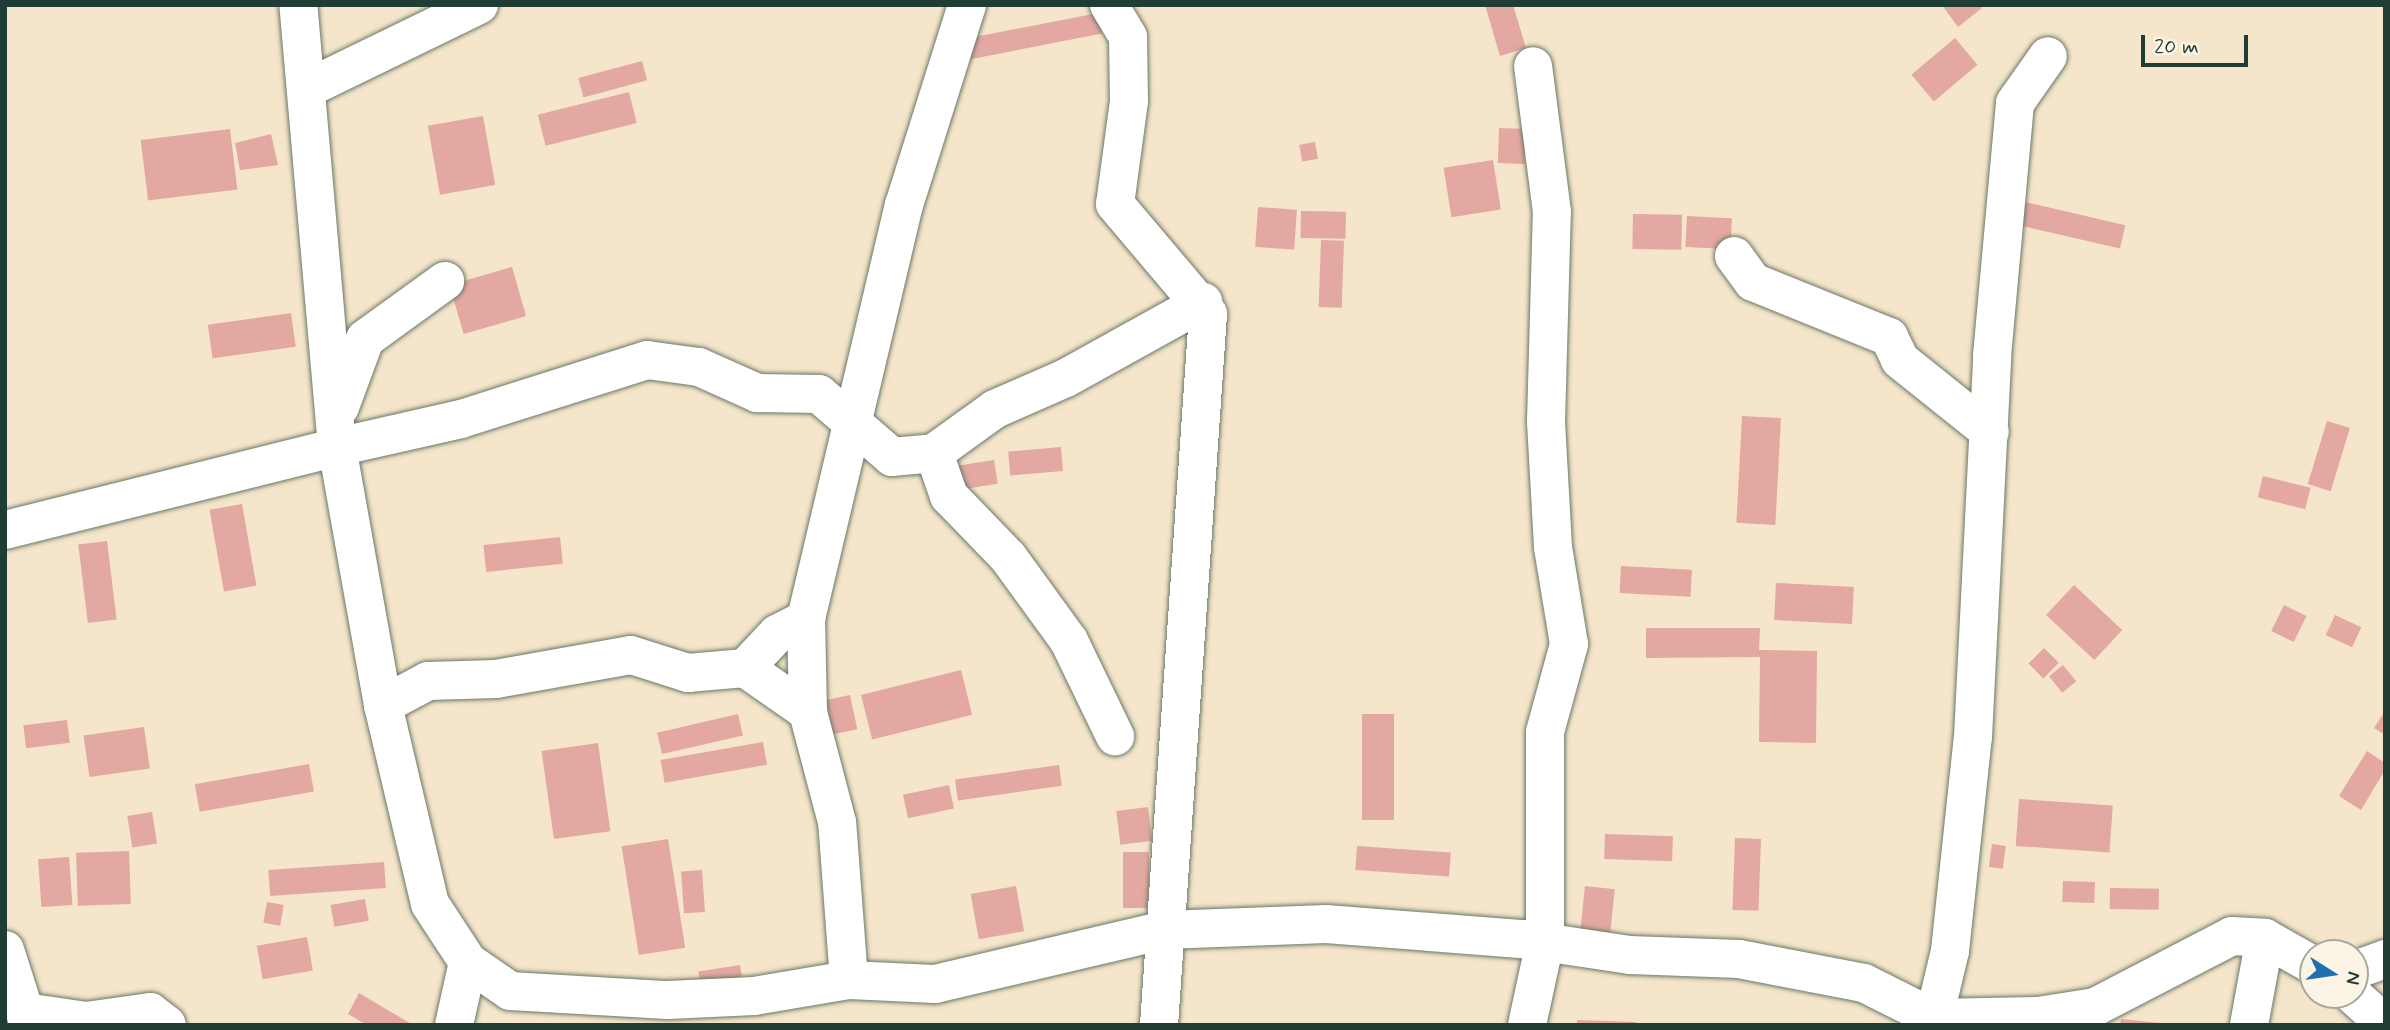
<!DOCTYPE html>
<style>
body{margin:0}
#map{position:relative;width:2390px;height:1030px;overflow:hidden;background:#f5e5ca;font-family:Mynerve,sans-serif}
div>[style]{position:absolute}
.building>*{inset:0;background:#e3a8a1;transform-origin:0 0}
.roads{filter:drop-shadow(0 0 2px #6a7868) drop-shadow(0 0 2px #6a7868)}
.street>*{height:38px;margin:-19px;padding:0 19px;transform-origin:19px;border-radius:19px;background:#fff}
span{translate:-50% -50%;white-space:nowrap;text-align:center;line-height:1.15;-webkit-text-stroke:5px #fcf5e5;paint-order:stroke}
.frame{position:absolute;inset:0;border:7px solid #1f3d34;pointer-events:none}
.north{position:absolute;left:2299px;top:939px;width:70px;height:70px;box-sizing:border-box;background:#fcf5e5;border:2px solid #a4ab9e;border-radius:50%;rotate:102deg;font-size:19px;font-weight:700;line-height:28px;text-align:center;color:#1f3d34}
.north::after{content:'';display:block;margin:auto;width:24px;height:32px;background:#1f6fb2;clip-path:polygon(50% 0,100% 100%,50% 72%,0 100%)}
.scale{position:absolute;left:2141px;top:35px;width:107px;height:32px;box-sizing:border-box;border:4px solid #1f3d34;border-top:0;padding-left:9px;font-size:21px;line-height:24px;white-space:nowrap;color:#1f3d34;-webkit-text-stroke:5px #fcf5e5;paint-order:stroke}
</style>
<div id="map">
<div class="building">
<i style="clip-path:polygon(1485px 5px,1513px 5px,1526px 48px,1500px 56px)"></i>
<i style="clip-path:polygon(1942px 5px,1980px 5px,1982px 8px,1958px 27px)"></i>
<i style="left:1098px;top:13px;width:21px;height:134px;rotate:79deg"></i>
<i style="left:1955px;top:38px;width:35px;height:57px;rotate:50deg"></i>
<i style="left:642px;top:61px;width:20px;height:66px;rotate:75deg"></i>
<i style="left:629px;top:92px;width:32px;height:94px;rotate:76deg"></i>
<i style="left:483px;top:116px;width:70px;height:56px;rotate:80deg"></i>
<i style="left:1499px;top:128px;width:27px;height:35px;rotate:2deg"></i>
<i style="left:230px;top:129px;width:61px;height:90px;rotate:83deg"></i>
<i style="clip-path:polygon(271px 134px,278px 165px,240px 170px,235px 143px)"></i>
<i style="left:1315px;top:142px;width:17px;height:16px;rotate:80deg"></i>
<i style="left:1493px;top:160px;width:50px;height:50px;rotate:81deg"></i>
<i style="left:2025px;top:202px;width:103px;height:24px;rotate:13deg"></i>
<i style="left:1258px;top:207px;width:39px;height:40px;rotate:4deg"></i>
<i style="left:1301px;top:211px;width:45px;height:27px;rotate:1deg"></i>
<i style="left:1633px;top:214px;width:49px;height:35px;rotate:1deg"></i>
<i style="left:1687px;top:216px;width:45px;height:31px;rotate:3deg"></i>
<i style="left:1321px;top:240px;width:23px;height:67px;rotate:2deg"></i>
<i style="left:512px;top:267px;width:51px;height:65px;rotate:74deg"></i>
<i style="left:291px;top:313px;width:34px;height:84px;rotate:82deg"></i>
<i style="left:1742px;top:416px;width:39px;height:107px;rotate:3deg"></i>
<i style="left:2327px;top:421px;width:24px;height:66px;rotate:17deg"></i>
<i style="left:1061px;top:447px;width:24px;height:53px;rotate:85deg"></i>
<i style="left:994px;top:460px;width:24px;height:45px;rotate:81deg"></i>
<i style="left:2263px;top:476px;width:49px;height:22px;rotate:14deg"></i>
<i style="left:242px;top:504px;width:83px;height:33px;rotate:80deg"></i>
<i style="left:560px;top:537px;width:27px;height:77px;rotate:84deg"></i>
<i style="left:107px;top:541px;width:79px;height:29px;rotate:83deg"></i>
<i style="left:1621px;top:566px;width:71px;height:27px;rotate:3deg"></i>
<i style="left:1776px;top:583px;width:78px;height:37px;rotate:3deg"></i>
<i style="left:2074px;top:585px;width:66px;height:41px;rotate:43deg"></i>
<i style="left:2284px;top:605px;width:25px;height:29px;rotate:26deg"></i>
<i style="left:2335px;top:615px;width:29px;height:22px;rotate:25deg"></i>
<i style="clip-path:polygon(1646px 628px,1760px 628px,1759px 650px,1817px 651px,1816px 743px,1759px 742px,1760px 657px,1646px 658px)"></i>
<i style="left:2044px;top:648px;width:21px;height:22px;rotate:45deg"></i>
<i style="left:2063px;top:665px;width:21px;height:18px;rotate:51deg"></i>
<i style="left:961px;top:670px;width:46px;height:103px;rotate:76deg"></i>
<i style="left:850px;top:695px;width:35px;height:28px;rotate:78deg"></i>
<i style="clip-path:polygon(2385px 711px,2385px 735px,2374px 728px)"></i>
<i style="left:738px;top:714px;width:22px;height:83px;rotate:77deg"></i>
<i style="left:1362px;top:714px;width:32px;height:106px"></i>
<i style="left:67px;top:720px;width:23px;height:44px;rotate:83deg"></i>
<i style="left:144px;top:727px;width:42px;height:61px;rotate:82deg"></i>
<i style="left:763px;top:742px;width:23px;height:104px;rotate:80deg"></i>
<i style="left:598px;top:743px;width:89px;height:57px;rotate:82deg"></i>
<i style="clip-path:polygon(2367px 751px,2385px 763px,2385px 770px,2361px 810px,2339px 796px)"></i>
<i style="left:309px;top:764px;width:28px;height:116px;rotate:80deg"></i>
<i style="left:1059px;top:765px;width:21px;height:105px;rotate:82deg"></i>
<i style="left:949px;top:785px;width:24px;height:47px;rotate:78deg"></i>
<i style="left:2019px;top:799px;width:94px;height:47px;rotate:4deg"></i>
<i style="left:1148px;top:807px;width:34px;height:32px;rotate:83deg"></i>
<i style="left:152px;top:812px;width:32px;height:25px;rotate:81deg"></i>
<i style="left:1605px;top:834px;width:68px;height:25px;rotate:2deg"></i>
<i style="left:1735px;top:838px;width:26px;height:72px;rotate:2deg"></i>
<i style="left:668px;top:839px;width:110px;height:47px;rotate:81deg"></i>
<i style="left:1992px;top:844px;width:14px;height:23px;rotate:8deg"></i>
<i style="left:1357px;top:846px;width:94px;height:24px;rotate:4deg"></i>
<i style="left:129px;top:851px;width:53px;height:53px;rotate:88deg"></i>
<i style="left:1123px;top:852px;width:26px;height:56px"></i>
<i style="left:69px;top:857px;width:48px;height:31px;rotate:86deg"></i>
<i style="left:384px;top:862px;width:26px;height:116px;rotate:86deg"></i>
<i style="left:702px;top:870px;width:42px;height:21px;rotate:86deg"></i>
<i style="left:2063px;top:881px;width:32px;height:21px;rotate:2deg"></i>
<i style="left:1016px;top:886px;width:46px;height:46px;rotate:80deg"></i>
<i style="left:1585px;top:886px;width:30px;height:48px;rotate:6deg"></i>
<i style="left:2110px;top:888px;width:49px;height:21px;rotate:1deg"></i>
<i style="left:365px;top:899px;width:22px;height:35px;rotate:80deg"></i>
<i style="left:267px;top:902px;width:17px;height:21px;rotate:10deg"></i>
<i style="left:307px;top:937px;width:34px;height:51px;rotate:80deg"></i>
<i style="left:740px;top:965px;width:20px;height:42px;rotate:81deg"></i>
<i style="clip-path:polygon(359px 993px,413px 1025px,367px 1025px,348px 1014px)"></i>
<i style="clip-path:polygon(2121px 1019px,2160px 1023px,2160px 1025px,2120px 1025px)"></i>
<i style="clip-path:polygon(1577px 1020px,1636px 1022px,1636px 1025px,1577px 1025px)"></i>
</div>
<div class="roads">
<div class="street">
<i style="left:1109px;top:5px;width:37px;rotate:59deg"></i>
<i style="left:1128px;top:37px;width:64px;rotate:89.1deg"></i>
<i style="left:1129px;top:101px;width:104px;rotate:97.7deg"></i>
<i style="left:1115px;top:204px;width:144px;rotate:49.8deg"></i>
<i style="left:1208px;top:314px;width:713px;rotate:93.94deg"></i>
<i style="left:308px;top:88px;width:190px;rotate:-25.9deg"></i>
<i style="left:1734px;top:256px;width:32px;rotate:54deg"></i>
<i style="left:1753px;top:282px;width:147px;rotate:22deg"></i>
<i style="left:1889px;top:337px;width:25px;rotate:64deg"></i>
<i style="left:1900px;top:360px;width:115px;rotate:38.7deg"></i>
<i style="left:340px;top:407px;width:72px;rotate:-69.8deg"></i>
<i style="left:365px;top:339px;width:99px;rotate:-35.9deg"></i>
<i style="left:934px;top:453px;width:46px;rotate:70.8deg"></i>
<i style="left:949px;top:496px;width:85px;rotate:46deg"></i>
<i style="left:1008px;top:557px;width:104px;rotate:54deg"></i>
<i style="left:1069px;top:641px;width:106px;rotate:64.2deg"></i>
<i style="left:5px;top:530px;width:342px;rotate:-14deg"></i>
<i style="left:337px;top:447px;width:444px;rotate:-95deg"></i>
<i style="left:745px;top:668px;width:77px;rotate:34.9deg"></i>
<i style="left:383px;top:705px;width:51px;rotate:-28.1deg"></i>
<i style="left:428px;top:681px;width:68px;rotate:-1.7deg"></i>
<i style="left:496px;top:679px;width:137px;rotate:-10.1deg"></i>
<i style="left:631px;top:655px;width:60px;rotate:17.5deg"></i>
<i style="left:688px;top:673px;width:57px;rotate:-5deg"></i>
<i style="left:745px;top:668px;width:47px;rotate:-46.7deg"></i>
<i style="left:777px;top:634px;width:33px;rotate:-27deg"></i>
<i style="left:5px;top:950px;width:79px;rotate:72.3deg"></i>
<i style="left:468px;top:962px;width:51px;rotate:34.6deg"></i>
<i style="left:510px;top:991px;width:158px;rotate:3.3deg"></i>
<i style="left:668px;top:1000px;width:86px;rotate:-2.7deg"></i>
<i style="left:754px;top:996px;width:96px;rotate:-9.6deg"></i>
<i style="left:849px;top:980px;width:86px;rotate:2.7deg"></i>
<i style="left:935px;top:984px;width:236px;rotate:-13.2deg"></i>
<i style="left:1165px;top:930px;width:161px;rotate:-2.1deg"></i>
<i style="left:1326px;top:924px;width:198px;rotate:4.4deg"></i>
<i style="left:1523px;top:939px;width:108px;rotate:8.5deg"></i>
<i style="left:1630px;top:955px;width:109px;rotate:2.1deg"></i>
<i style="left:1739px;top:959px;width:127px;rotate:10.9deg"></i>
<i style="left:1864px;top:983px;width:78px;rotate:26.6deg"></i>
<i style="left:1934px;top:1018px;width:69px;rotate:-76.6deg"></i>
<i style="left:1950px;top:951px;width:215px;rotate:-83.9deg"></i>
<i style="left:1973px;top:737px;width:381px;rotate:-87.1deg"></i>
<i style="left:1992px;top:356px;width:254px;rotate:-84.8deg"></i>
<i style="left:2015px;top:103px;width:57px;rotate:-54.9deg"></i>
<i style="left:2355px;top:970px;width:32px;rotate:-20deg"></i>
<i style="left:849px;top:980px;width:158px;rotate:-94.3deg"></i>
<i style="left:837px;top:822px;width:114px;rotate:-104.8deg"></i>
<i style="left:808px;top:712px;width:93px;rotate:-91.2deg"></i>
<i style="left:806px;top:619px;width:425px;rotate:-76.7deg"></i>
<i style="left:904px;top:205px;width:210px;rotate:-72.5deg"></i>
<i style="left:2353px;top:995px;width:43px;rotate:42.2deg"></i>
<i style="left:25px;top:1012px;width:62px;rotate:8.4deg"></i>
<i style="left:86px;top:1021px;width:65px;rotate:-8deg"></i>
<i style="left:150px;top:1012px;width:21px;rotate:37deg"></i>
<i style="left:454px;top:1025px;width:65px;rotate:-77.5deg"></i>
<i style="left:468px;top:962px;width:69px;rotate:-123.2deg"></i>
<i style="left:430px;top:904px;width:204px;rotate:-103.3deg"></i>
<i style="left:383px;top:705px;width:262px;rotate:-100.1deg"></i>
<i style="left:337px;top:447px;width:127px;rotate:-12.7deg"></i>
<i style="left:461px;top:419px;width:195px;rotate:-17.6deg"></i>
<i style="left:647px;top:360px;width:52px;rotate:7.7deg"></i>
<i style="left:699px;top:367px;width:64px;rotate:24.1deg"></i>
<i style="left:757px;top:393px;width:62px;rotate:0.9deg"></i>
<i style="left:819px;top:394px;width:96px;rotate:40.8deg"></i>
<i style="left:892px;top:457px;width:42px;rotate:-5.4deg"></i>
<i style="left:934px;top:453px;width:75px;rotate:-35.8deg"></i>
<i style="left:995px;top:409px;width:77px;rotate:-23.6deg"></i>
<i style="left:1066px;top:378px;width:157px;rotate:-29deg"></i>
<i style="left:1527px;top:1025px;width:85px;rotate:-77.8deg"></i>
<i style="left:1545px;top:942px;width:210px;rotate:-90deg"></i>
<i style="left:1545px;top:732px;width:91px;rotate:-74.7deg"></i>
<i style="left:1569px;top:644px;width:98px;rotate:-99.4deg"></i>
<i style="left:1553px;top:547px;width:125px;rotate:-93.2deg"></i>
<i style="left:1546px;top:422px;width:210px;rotate:-88.4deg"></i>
<i style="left:1552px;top:212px;width:147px;rotate:-97.4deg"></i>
<i style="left:1934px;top:1025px;width:7px;rotate:-90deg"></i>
<i style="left:1934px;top:1018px;width:104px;rotate:-1.1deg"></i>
<i style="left:2038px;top:1016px;width:58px;rotate:-9deg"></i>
<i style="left:2095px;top:1007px;width:154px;rotate:-27.4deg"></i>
<i style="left:2232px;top:936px;width:33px;rotate:3deg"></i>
<i style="left:2265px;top:938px;width:55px;rotate:29.4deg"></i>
<i style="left:2249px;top:1025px;width:88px;rotate:-79.6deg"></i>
</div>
</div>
<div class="frame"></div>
<div class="north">N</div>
<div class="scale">20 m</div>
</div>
